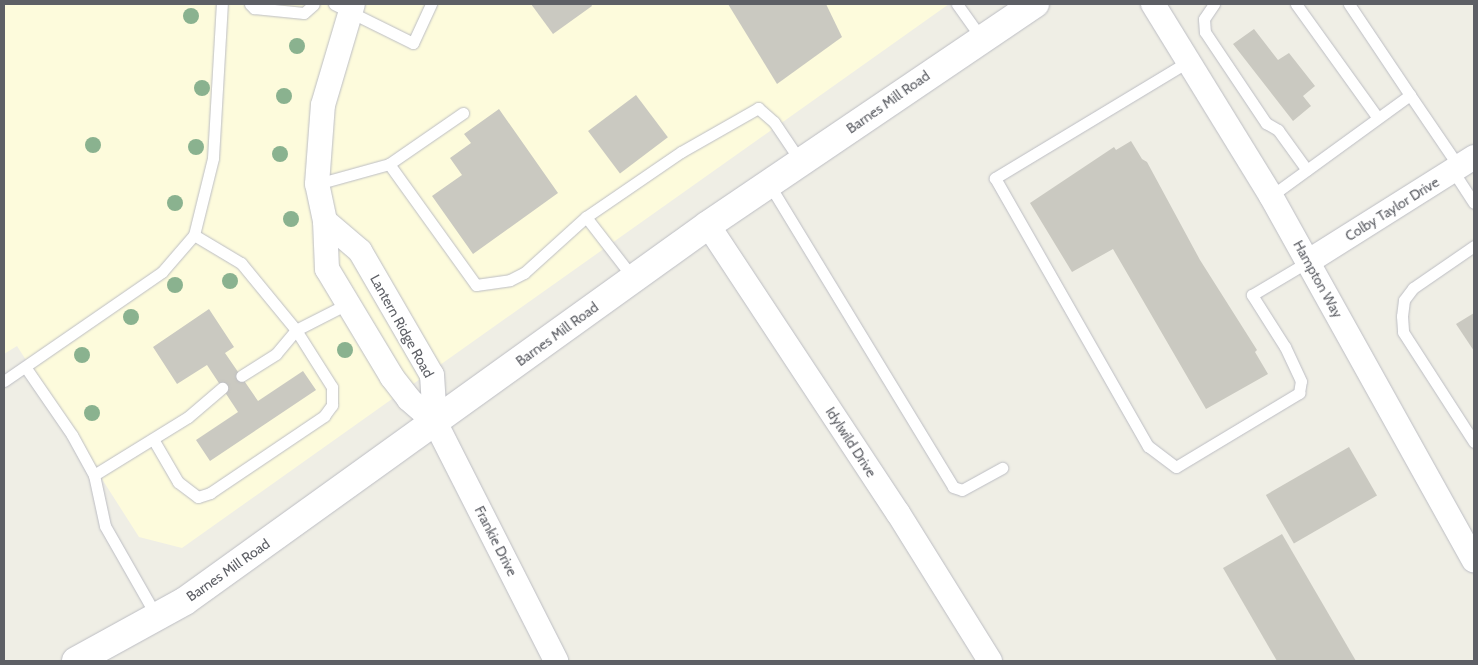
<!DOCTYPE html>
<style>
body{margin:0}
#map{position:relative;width:1478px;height:665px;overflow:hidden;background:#efeee5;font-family:Cabin,sans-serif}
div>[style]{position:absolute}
.commercial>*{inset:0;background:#fdfbdc}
.building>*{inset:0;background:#cac9c1;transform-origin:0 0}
.roads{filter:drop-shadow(0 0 1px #bcbdc3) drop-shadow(0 0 1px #bcbdc3)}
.lane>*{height:11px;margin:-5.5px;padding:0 5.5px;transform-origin:5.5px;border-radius:5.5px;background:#fff}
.street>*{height:24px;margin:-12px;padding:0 12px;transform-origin:12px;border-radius:12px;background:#fff}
.secondary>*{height:28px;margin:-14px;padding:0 14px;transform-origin:14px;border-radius:14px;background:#fff}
.trees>*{width:16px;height:16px;margin:-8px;border-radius:50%;background:#8ab28f}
span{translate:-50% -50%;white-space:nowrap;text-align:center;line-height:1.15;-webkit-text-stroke:4px #fff;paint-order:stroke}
.street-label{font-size:14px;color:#5d5f65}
.frame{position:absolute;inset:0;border:5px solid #5d5f65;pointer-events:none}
</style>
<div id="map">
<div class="commercial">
<i style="clip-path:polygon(4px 4px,949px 4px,182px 548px,139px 537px,17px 346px,4px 354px)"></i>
</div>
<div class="building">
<i style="clip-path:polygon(531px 4px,591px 4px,592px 6px,553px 34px)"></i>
<i style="clip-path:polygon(728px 4px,826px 4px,842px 37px,777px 84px)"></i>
<i style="clip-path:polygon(1254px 29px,1278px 60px,1289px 53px,1315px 86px,1303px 96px,1311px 106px,1293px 121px,1233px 44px)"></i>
<i style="left:636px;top:95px;width:53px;height:60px;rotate:53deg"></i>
<i style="clip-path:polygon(499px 109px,558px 193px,473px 254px,432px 196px,462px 175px,450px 158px,471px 143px,464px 134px)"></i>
<i style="clip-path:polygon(1131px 141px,1142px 159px,1147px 162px,1200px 260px,1257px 350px,1255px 352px,1268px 374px,1206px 409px,1113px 249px,1072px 272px,1030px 203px,1114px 147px,1116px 150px)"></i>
<i style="clip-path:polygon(209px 309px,234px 347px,225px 353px,258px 401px,303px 371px,316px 390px,210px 461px,196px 440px,238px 412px,207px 365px,177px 384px,153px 347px)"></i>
<i style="clip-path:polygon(1474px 313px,1474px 351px,1456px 324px)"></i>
<i style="left:1349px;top:447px;width:56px;height:96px;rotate:60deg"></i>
<i style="clip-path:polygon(1282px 534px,1356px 661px,1277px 661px,1223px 568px)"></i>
</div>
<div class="roads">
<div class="lane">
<i style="left:250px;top:4px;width:6px;rotate:45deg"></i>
<i style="left:254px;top:8px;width:50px;rotate:5.7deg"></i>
<i style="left:304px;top:13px;width:13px;rotate:-42deg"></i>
<i style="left:334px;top:4px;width:88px;rotate:26.3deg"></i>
<i style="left:413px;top:43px;width:43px;rotate:-65.2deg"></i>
<i style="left:957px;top:4px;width:43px;rotate:54.5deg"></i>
<i style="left:1214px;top:4px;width:18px;rotate:124deg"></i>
<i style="left:1204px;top:19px;width:13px;rotate:86deg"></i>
<i style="left:1205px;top:32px;width:110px;rotate:56.2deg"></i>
<i style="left:1266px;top:123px;width:14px;rotate:30deg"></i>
<i style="left:1278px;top:130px;width:49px;rotate:54.1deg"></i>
<i style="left:1296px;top:4px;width:140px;rotate:54.3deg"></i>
<i style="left:1349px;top:4px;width:110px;rotate:56.2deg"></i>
<i style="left:1189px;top:61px;width:227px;rotate:148.9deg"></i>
<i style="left:995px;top:178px;width:309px;rotate:60.3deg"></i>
<i style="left:1148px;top:446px;width:35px;rotate:37deg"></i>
<i style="left:1176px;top:467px;width:144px;rotate:-31deg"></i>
<i style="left:1299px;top:393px;width:12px;rotate:-81deg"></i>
<i style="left:1301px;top:381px;width:38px;rotate:-115deg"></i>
<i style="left:1285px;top:347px;width:62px;rotate:-122.4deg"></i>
<i style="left:1252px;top:295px;width:66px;rotate:-30.8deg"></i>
<i style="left:389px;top:164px;width:90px;rotate:-34.6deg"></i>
<i style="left:1453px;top:171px;width:38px;rotate:57deg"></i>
<i style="left:317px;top:184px;width:75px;rotate:-15.5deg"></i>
<i style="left:389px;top:164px;width:149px;rotate:54.3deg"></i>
<i style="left:476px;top:285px;width:34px;rotate:-8deg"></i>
<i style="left:510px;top:280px;width:16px;rotate:-27deg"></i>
<i style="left:524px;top:273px;width:84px;rotate:-42.1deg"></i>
<i style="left:586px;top:217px;width:78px;rotate:52.3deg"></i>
<i style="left:769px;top:184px;width:354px;rotate:58.7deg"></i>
<i style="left:953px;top:487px;width:9px;rotate:18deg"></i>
<i style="left:962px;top:490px;width:46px;rotate:-28.8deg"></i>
<i style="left:1271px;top:196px;width:172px;rotate:-36deg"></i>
<i style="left:1410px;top:95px;width:87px;rotate:55.8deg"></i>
<i style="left:586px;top:217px;width:115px;rotate:-34.4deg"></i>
<i style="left:681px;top:152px;width:89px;rotate:-29.7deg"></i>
<i style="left:758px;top:108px;width:21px;rotate:41deg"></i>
<i style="left:774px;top:122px;width:48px;rotate:56deg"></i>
<i style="left:194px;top:235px;width:55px;rotate:30.8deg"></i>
<i style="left:241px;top:263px;width:87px;rotate:50.6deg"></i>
<i style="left:296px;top:330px;width:31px;rotate:130deg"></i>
<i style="left:276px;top:354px;width:41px;rotate:147.8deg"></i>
<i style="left:1474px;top:246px;width:74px;rotate:145.5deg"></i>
<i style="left:1413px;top:288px;width:15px;rotate:127deg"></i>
<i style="left:1404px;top:300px;width:16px;rotate:97deg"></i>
<i style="left:1402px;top:316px;width:16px;rotate:86deg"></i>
<i style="left:1403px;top:332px;width:131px;rotate:57.2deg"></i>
<i style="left:26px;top:368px;width:81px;rotate:55.5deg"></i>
<i style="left:72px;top:435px;width:46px;rotate:61.2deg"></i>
<i style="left:94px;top:475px;width:52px;rotate:77.8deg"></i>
<i style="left:105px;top:526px;width:105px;rotate:60.3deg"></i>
<i style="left:4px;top:381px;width:192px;rotate:-34.6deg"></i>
<i style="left:162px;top:272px;width:49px;rotate:-49.1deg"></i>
<i style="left:194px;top:235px;width:79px;rotate:-76.1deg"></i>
<i style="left:213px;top:158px;width:154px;rotate:-86.7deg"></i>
<i style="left:153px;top:439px;width:50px;rotate:59.8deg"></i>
<i style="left:178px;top:482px;width:25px;rotate:37deg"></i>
<i style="left:198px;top:497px;width:13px;rotate:-18deg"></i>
<i style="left:210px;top:493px;width:138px;rotate:-34deg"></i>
<i style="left:324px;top:416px;width:14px;rotate:-54deg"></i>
<i style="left:332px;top:405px;width:18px;rotate:-90deg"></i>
<i style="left:332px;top:387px;width:67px;rotate:-122.3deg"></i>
<i style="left:296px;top:330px;width:57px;rotate:-27deg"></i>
<i style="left:94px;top:475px;width:110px;rotate:-31.7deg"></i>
<i style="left:188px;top:417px;width:45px;rotate:-40.5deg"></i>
</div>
<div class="street">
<i style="left:1153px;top:4px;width:225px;rotate:58.4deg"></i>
<i style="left:1271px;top:196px;width:417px;rotate:60.9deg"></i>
<i style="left:325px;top:221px;width:46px;rotate:40.6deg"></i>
<i style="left:360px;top:251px;width:143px;rotate:59.9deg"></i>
<i style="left:432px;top:375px;width:47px;rotate:86.3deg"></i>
<i style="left:435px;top:422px;width:35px;rotate:-139deg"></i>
<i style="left:409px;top:399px;width:28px;rotate:-128deg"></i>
<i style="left:392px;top:377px;width:126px;rotate:-121deg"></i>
<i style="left:327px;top:269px;width:48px;rotate:-92.4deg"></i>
<i style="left:325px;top:221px;width:38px;rotate:-102deg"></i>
<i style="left:317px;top:184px;width:79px;rotate:-85.7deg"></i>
<i style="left:323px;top:105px;width:105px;rotate:-73.5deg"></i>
<i style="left:708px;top:225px;width:345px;rotate:56.6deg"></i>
<i style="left:898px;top:513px;width:174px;rotate:58.1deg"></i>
<i style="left:1309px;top:261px;width:195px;rotate:-32.2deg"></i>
<i style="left:435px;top:422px;width:268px;rotate:63.1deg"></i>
</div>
<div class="secondary">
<i style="left:76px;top:661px;width:124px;rotate:-28.8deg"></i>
<i style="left:185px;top:601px;width:644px;rotate:-35.71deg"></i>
<i style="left:708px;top:225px;width:395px;rotate:-34.1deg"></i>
</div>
</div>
<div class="trees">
<i style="left:191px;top:16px"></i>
<i style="left:297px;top:46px"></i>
<i style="left:202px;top:88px"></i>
<i style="left:284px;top:96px"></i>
<i style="left:93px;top:145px"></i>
<i style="left:196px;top:147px"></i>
<i style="left:280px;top:154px"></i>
<i style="left:175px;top:203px"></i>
<i style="left:291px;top:219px"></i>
<i style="left:230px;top:281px"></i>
<i style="left:175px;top:285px"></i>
<i style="left:131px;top:317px"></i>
<i style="left:345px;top:350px"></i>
<i style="left:82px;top:355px"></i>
<i style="left:92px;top:413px"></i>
</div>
<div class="street-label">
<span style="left:888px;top:102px;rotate:-35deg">Barnes Mill Road</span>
<span style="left:1392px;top:209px;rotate:-32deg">Colby Taylor Drive</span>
<span style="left:1318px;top:279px;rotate:61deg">Hampton Way</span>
<span style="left:402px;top:326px;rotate:61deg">Lantern Ridge Road</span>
<span style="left:557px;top:334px;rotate:-36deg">Barnes Mill Road</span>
<span style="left:851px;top:442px;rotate:57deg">Idylwild Drive</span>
<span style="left:496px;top:541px;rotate:63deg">Frankie Drive</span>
<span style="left:228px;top:570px;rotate:-35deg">Barnes Mill Road</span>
</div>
<div class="frame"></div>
</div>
